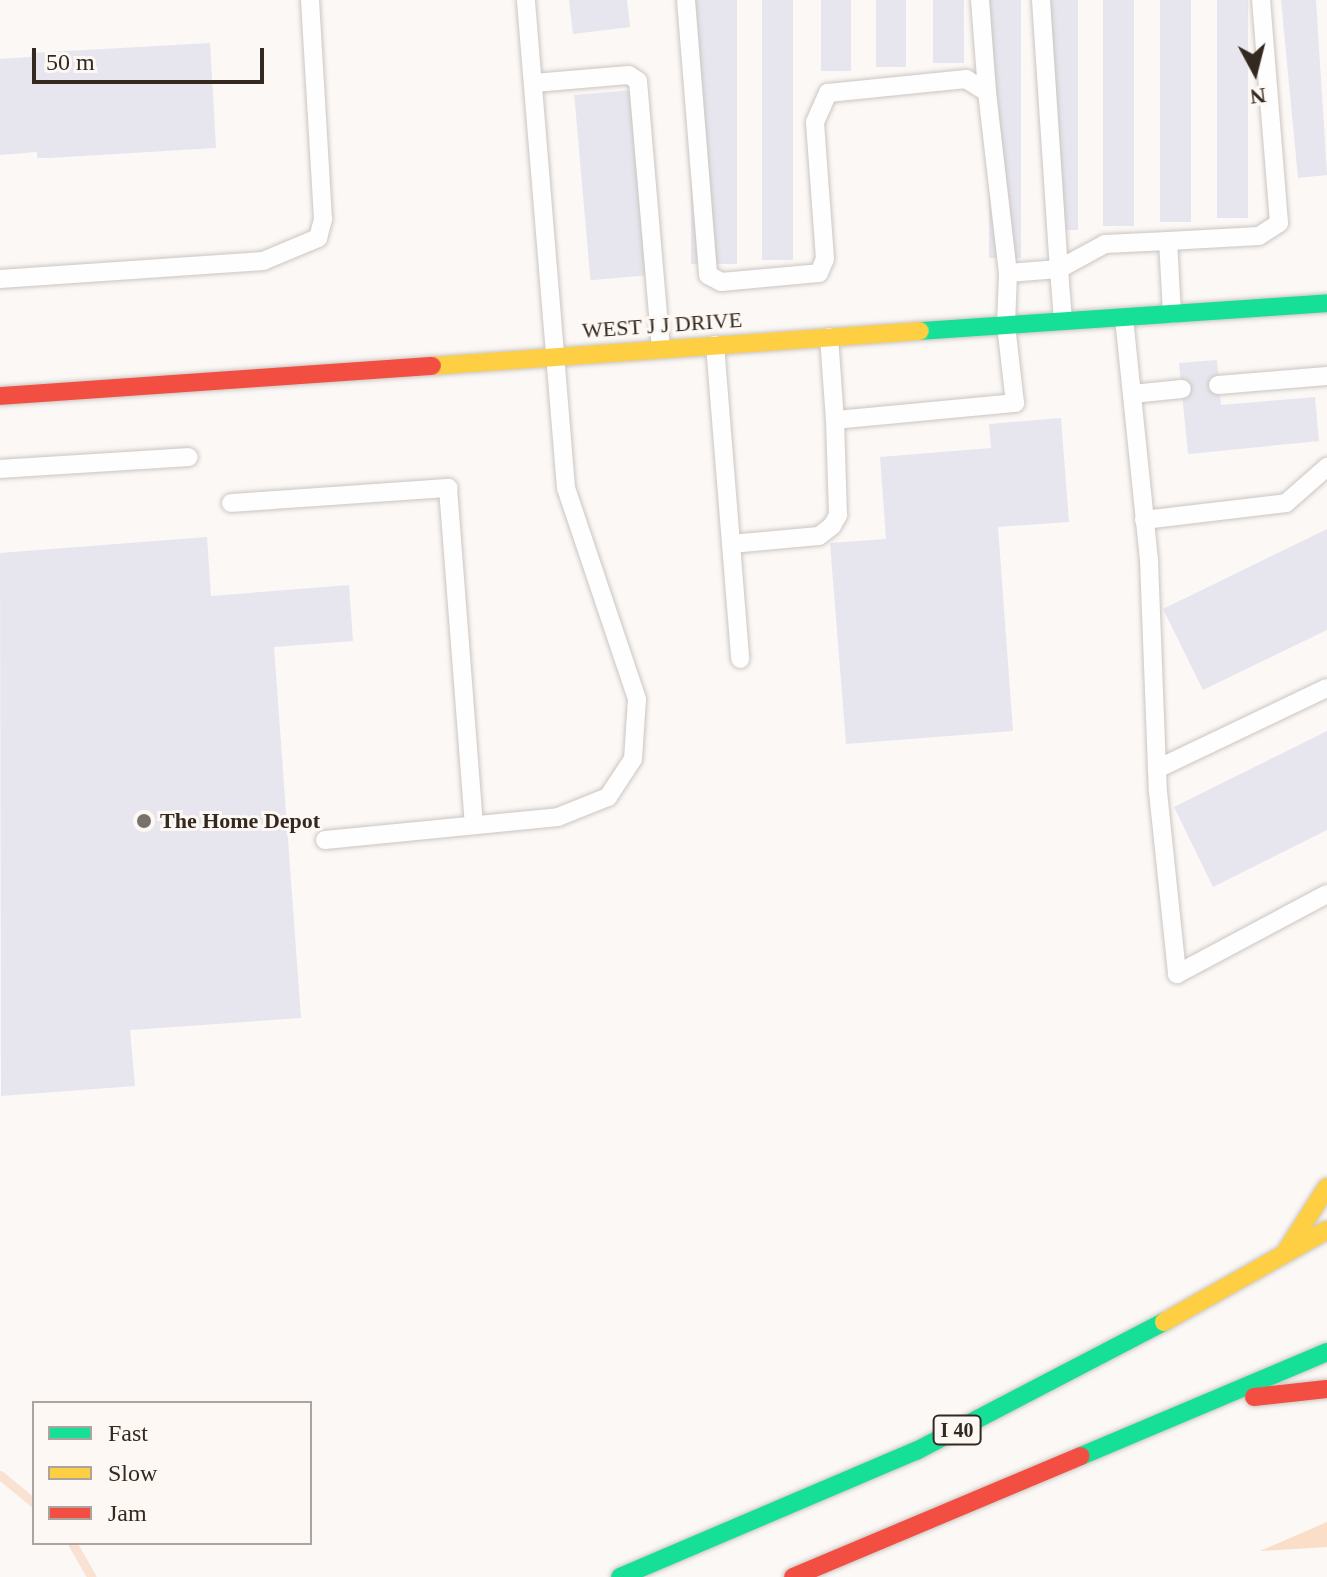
<!DOCTYPE html>
<style>
body{margin:0}
#map{position:relative;width:1327px;height:1577px;overflow:hidden;background:#fbf8f5;font-family:"Times New Roman",serif}
div>[style]{position:absolute}
.green>*{inset:0;background:#fadec8}
.stream>*{height:9px;margin:-4.5px;padding:0 4.5px;transform-origin:4.5px;border-radius:4.5px;background:#f9e2d1}
.building>*{inset:0;background:#e7e6ee;transform-origin:0 0}
.roads{filter:drop-shadow(0 0 2px #ccc5c1) drop-shadow(0 0 2px #ccc5c1)}
.lane>*{height:18px;margin:-9px;padding:0 9px;transform-origin:9px;border-radius:9px;background:#fefefe}
.fast>*{height:18px;margin:-9px;padding:0 9px;transform-origin:9px;border-radius:9px;background:#16e098}
.slow>*{height:18px;margin:-9px;padding:0 9px;transform-origin:9px;border-radius:9px;background:#ffcf43}
.jam>*{height:18px;margin:-9px;padding:0 9px;transform-origin:9px;border-radius:9px;background:#f24e42}
.dots>*{width:22px;height:22px;translate:-50% -50%;box-sizing:border-box;border:4px solid #fdf8f3;border-radius:50%}
span{translate:-50% -50%;white-space:nowrap;text-align:center;line-height:1.15;-webkit-text-stroke:6px #fdf8f3;paint-order:stroke}
.shield-label span{padding:2px 6px;background:#fdf8f3;border:2px solid;border-radius:6px;-webkit-text-stroke-width:0}
.shield-label{font-size:20px;color:#332921;font-weight:700}
.street-label{font-size:22px;color:#332921}
.poi-label{font-size:22px;color:#332921;font-weight:700}
.left{translate:0 -50%;text-align:left}
.legend{position:absolute;left:32px;top:1401px;width:280px;height:144px;box-sizing:border-box;background:#fdf8f3;border:2px solid #aca59f;margin:0;padding:10px 14px;list-style:none;font-size:24px;color:#332921}
.legend li{display:flex;align-items:center;gap:16px;height:40px}
.legend b{width:40px;border:2px solid #aca59f}
.north{position:absolute;left:1215px;top:32px;width:80px;height:80px;-webkit-text-stroke:6px #fdf8f3;paint-order:stroke;rotate:173deg;font-size:22px;font-weight:700;line-height:32px;text-align:center;color:#332921}
.north::after{content:'';display:block;margin:auto;width:28px;height:36px;background:#332921;clip-path:polygon(50% 0,100% 100%,50% 72%,0 100%)}
.scale{position:absolute;left:32px;top:48px;width:232px;height:36px;box-sizing:border-box;border:4px solid #332921;border-top:0;padding-left:10px;font-size:24px;line-height:28px;white-space:nowrap;color:#332921;-webkit-text-stroke:6px #fdf8f3;paint-order:stroke}
</style>
<div id="map">
<div class="green">
<i style="clip-path:polygon(1327px 1522px,1327px 1547px,1260px 1551px)"></i>
</div>
<div class="stream">
<i style="left:0;top:1475px;width:44px;rotate:39.5deg"></i>
<i style="left:72px;top:1543px;width:39px;rotate:60deg"></i>
</div>
<div class="building">
<i style="clip-path:polygon(569px 0,627px 0,630px 27px,573px 34px)"></i>
<i style="left:691px;top:0;width:46px;height:264px"></i>
<i style="left:762px;top:0;width:31px;height:260px"></i>
<i style="left:821px;top:0;width:30px;height:71px"></i>
<i style="left:876px;top:0;width:30px;height:67px"></i>
<i style="left:933px;top:0;width:31px;height:63px"></i>
<i style="left:989px;top:0;width:32px;height:258px"></i>
<i style="left:1047px;top:0;width:31px;height:230px"></i>
<i style="left:1103px;top:0;width:31px;height:226px"></i>
<i style="left:1160px;top:0;width:31px;height:222px"></i>
<i style="left:1217px;top:0;width:31px;height:218px"></i>
<i style="clip-path:polygon(1281px 0,1316px 0,1327px 175px,1298px 178px)"></i>
<i style="clip-path:polygon(210px 43px,216px 148px,48px 158px,37px 158px,37px 152px,0 155px,0 59px,31px 57px,31px 53px)"></i>
<i style="left:632px;top:90px;width:186px;height:58px;rotate:85deg"></i>
<i style="clip-path:polygon(1217px 360px,1221px 405px,1315px 397px,1319px 441px,1188px 454px,1179px 363px)"></i>
<i style="clip-path:polygon(1061px 418px,1069px 522px,998px 527px,1013px 731px,846px 744px,830px 543px,886px 539px,880px 457px,991px 448px,989px 424px)"></i>
<i style="clip-path:polygon(1327px 529px,1327px 630px,1203px 690px,1163px 609px)"></i>
<i style="clip-path:polygon(207px 537px,211px 596px,349px 585px,353px 641px,274px 647px,301px 1018px,130px 1030px,135px 1086px,1px 1096px,0 553px)"></i>
<i style="clip-path:polygon(1327px 731px,1327px 830px,1213px 887px,1174px 807px)"></i>
</div>
<div class="roads">
<div class="lane">
<i style="left:686px;top:0;width:276px;rotate:85.4deg"></i>
<i style="left:708px;top:275px;width:15px;rotate:28deg"></i>
<i style="left:721px;top:282px;width:98px;rotate:-5.2deg"></i>
<i style="left:819px;top:273px;width:15px;rotate:-67deg"></i>
<i style="left:825px;top:259px;width:137px;rotate:-94.2deg"></i>
<i style="left:815px;top:122px;width:32px;rotate:-66deg"></i>
<i style="left:828px;top:93px;width:139px;rotate:-5.8deg"></i>
<i style="left:966px;top:79px;width:25px;rotate:32deg"></i>
<i style="left:987px;top:92px;width:182px;rotate:83.4deg"></i>
<i style="left:980px;top:0;width:92px;rotate:85.6deg"></i>
<i style="left:1041px;top:0;width:270px;rotate:86.2deg"></i>
<i style="left:1059px;top:269px;width:52px;rotate:-28.5deg"></i>
<i style="left:1105px;top:244px;width:63px;rotate:-2.7deg"></i>
<i style="left:534px;top:83px;width:95px;rotate:-4.8deg"></i>
<i style="left:629px;top:75px;width:11px;rotate:34deg"></i>
<i style="left:638px;top:81px;width:268px;rotate:85.1deg"></i>
<i style="left:0;top:279px;width:264px;rotate:-3.9deg"></i>
<i style="left:263px;top:261px;width:60px;rotate:-22.7deg"></i>
<i style="left:318px;top:238px;width:20px;rotate:-75deg"></i>
<i style="left:323px;top:219px;width:219px;rotate:-93.4deg"></i>
<i style="left:1172px;top:314px;width:73px;rotate:-93.1deg"></i>
<i style="left:1168px;top:241px;width:91px;rotate:-3.1deg"></i>
<i style="left:1259px;top:236px;width:24px;rotate:-33deg"></i>
<i style="left:1279px;top:223px;width:224px;rotate:-94.6deg"></i>
<i style="left:1124px;top:318px;width:244px;rotate:84.1deg"></i>
<i style="left:1149px;top:561px;width:231px;rotate:87.8deg"></i>
<i style="left:1158px;top:792px;width:183px;rotate:84deg"></i>
<i style="left:1177px;top:974px;width:170px;rotate:-28.1deg"></i>
<i style="left:829px;top:337px;width:83px;rotate:85.9deg"></i>
<i style="left:835px;top:420px;width:181px;rotate:-5.4deg"></i>
<i style="left:1015px;top:403px;width:79px;rotate:-96.6deg"></i>
<i style="left:1006px;top:325px;width:52px;rotate:-87.8deg"></i>
<i style="left:1008px;top:273px;width:51px;rotate:-4.5deg"></i>
<i style="left:1059px;top:269px;width:52px;rotate:85.6deg"></i>
<i style="left:715px;top:345px;width:315px;rotate:85.4deg"></i>
<i style="left:1218px;top:385px;width:109px;rotate:-4.7deg"></i>
<i style="left:1132px;top:394px;width:50px;rotate:-5.7deg"></i>
<i style="left:0;top:469px;width:189px;rotate:-3.6deg"></i>
<i style="left:231px;top:503px;width:218px;rotate:-4deg"></i>
<i style="left:448px;top:488px;width:338px;rotate:85.6deg"></i>
<i style="left:1144px;top:520px;width:143px;rotate:-6.8deg"></i>
<i style="left:1286px;top:503px;width:55px;rotate:-41.3deg"></i>
<i style="left:731px;top:544px;width:88px;rotate:-5.2deg"></i>
<i style="left:819px;top:536px;width:16px;rotate:-38deg"></i>
<i style="left:832px;top:526px;width:13px;rotate:-61deg"></i>
<i style="left:838px;top:515px;width:95px;rotate:-91.8deg"></i>
<i style="left:1157px;top:769px;width:188px;rotate:-25.5deg"></i>
<i style="left:325px;top:840px;width:234px;rotate:-5.6deg"></i>
<i style="left:558px;top:817px;width:54px;rotate:-21.8deg"></i>
<i style="left:608px;top:797px;width:45px;rotate:-56.7deg"></i>
<i style="left:633px;top:759px;width:60px;rotate:-86.2deg"></i>
<i style="left:637px;top:699px;width:223px;rotate:-108.6deg"></i>
<i style="left:566px;top:488px;width:490px;rotate:-94.7deg"></i>
</div>
<div class="fast">
<i style="left:920px;top:331px;width:408px;rotate:-3.9deg"></i>
<i style="left:1081px;top:1456px;width:267px;rotate:-22.9deg"></i>
<i style="left:620px;top:1577px;width:322px;rotate:-23.1deg"></i>
<i style="left:916px;top:1451px;width:280px;rotate:-27.5deg"></i>
</div>
<div class="slow">
<i style="left:432px;top:366px;width:489px;rotate:-4.1deg"></i>
<i style="left:1285px;top:1253px;width:78px;rotate:-57.5deg"></i>
<i style="left:1164px;top:1322px;width:187px;rotate:-29.4deg"></i>
</div>
<div class="jam">
<i style="left:0;top:396px;width:433px;rotate:-4deg"></i>
<i style="left:1254px;top:1397px;width:73px;rotate:-6.3deg"></i>
<i style="left:793px;top:1577px;width:312px;rotate:-22.8deg"></i>
</div>
</div>
<div class="dots">
<i style="left:144px;top:821px;background:#79716b"></i>
</div>
<div class="shield-label">
<span style="left:957px;top:1430px">I 40</span>
</div>
<div class="street-label">
<span style="left:662px;top:325px;rotate:-4deg">WEST J J DRIVE</span>
</div>
<div class="poi-label">
<span class="left" style="left:160px;top:821px">The Home Depot</span>
</div>
<ul class="legend">
<li><b style="height:10px;background:#16e098"></b>Fast</li>
<li><b style="height:10px;background:#ffcf43"></b>Slow</li>
<li><b style="height:10px;background:#f24e42"></b>Jam</li>
</ul>
<div class="north">N</div>
<div class="scale">50 m</div>
</div>
